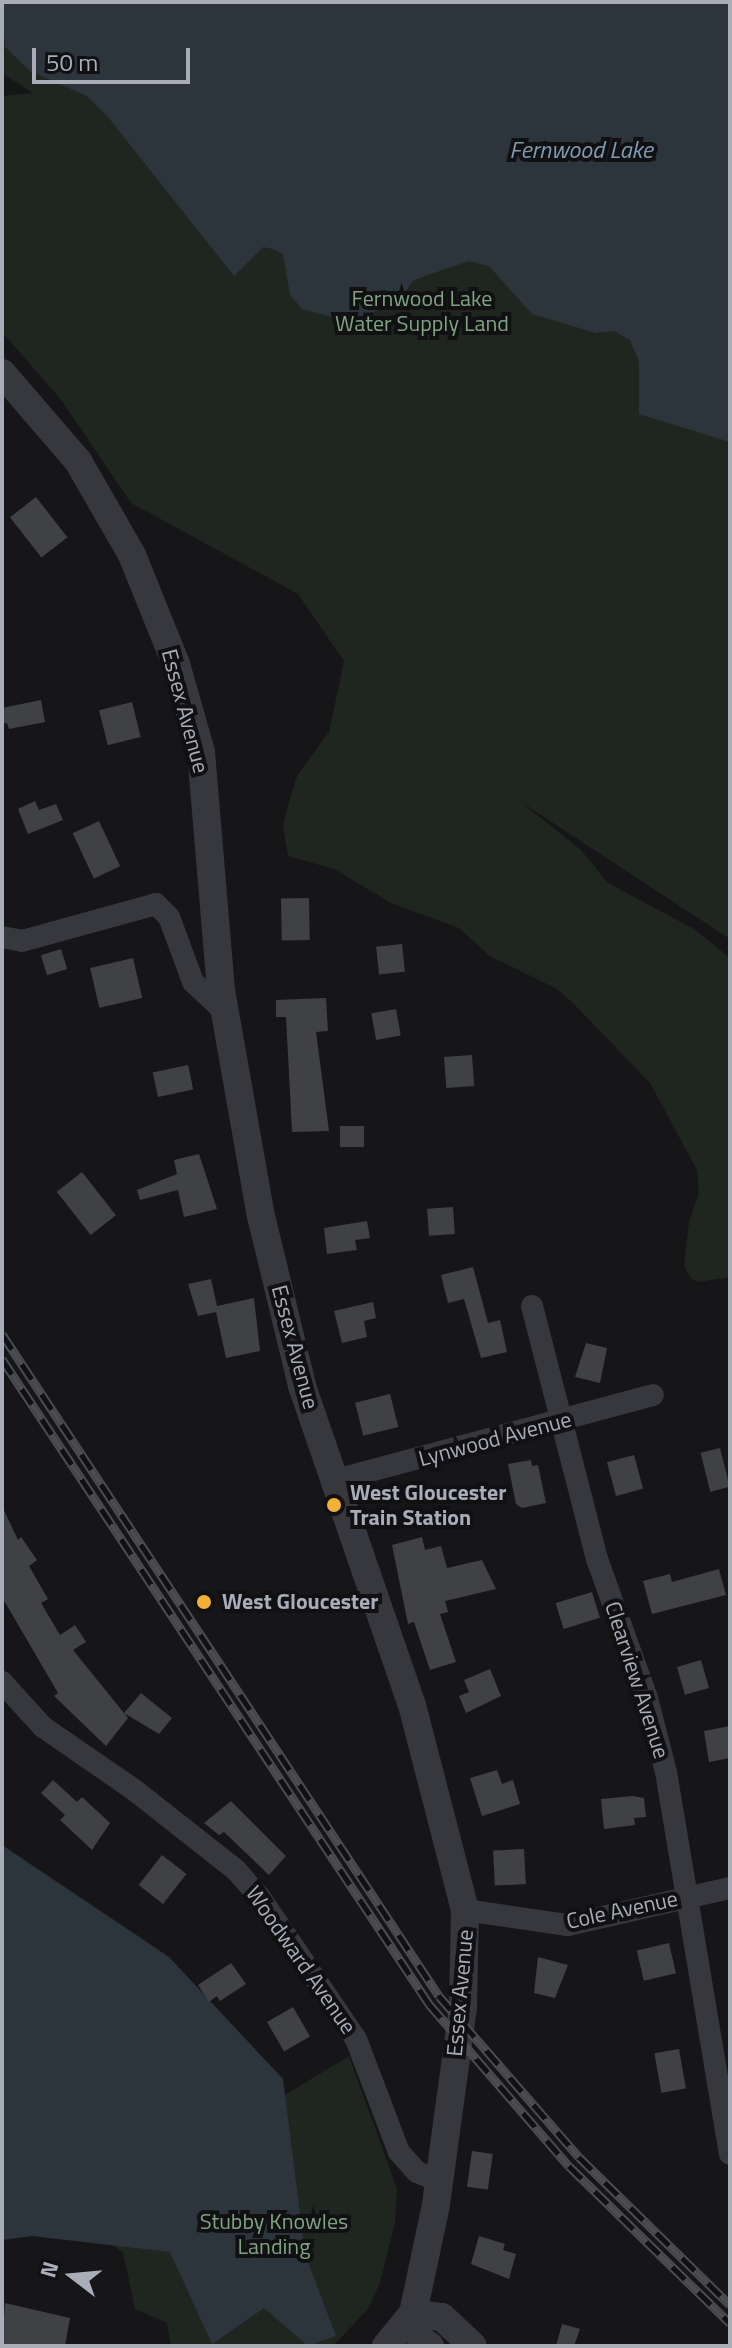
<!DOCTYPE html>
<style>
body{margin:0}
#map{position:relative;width:732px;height:2348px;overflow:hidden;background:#161618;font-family:"Titillium Web",sans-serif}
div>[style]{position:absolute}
.green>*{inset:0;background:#1e261f}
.water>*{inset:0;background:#2c353c}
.building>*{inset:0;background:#404145;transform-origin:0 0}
.minor>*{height:22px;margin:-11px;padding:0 11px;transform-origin:11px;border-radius:11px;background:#37383d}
.tertiary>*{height:28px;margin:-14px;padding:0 14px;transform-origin:14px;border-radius:14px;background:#37383d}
.rail>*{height:9px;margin-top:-4.5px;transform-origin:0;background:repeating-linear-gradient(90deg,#111113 0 18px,#4a4c52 0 36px);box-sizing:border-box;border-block:2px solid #4a4c52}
.dots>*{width:22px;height:22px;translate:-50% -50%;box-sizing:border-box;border:4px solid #111113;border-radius:50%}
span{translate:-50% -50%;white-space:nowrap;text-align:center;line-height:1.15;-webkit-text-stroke:8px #111113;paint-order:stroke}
.park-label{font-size:22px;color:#7fa381}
.street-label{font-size:22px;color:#a8adb8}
.poi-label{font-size:22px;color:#a8adb8;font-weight:700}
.left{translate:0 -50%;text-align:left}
.water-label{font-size:24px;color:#7f9bb3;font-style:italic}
.frame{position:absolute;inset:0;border:4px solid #a8adb8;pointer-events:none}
.north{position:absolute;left:32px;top:2236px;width:80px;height:80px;-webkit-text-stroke:6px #111113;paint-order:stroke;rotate:286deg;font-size:22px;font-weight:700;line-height:32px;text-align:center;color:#a8adb8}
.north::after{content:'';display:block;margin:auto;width:28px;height:36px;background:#a8adb8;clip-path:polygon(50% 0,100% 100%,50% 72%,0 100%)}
.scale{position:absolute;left:32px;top:48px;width:158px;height:36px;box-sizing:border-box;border:4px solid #a8adb8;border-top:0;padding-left:10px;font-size:24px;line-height:28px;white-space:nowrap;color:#a8adb8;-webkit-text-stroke:6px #111113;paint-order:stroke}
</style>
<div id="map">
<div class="green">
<i style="clip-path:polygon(2px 2px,730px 2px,730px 939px,521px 802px,582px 851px,608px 883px,694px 929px,730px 958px,730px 1277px,698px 1282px,691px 1278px,684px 1266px,689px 1222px,699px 1193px,697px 1170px,650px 1083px,573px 1003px,557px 989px,490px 956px,459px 928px,391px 903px,334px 869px,288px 856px,283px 826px,288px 805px,297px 776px,329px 732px,344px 661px,298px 594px,131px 503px,62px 401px,2px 332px,2px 96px,33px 93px,2px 73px)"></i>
<i style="clip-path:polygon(2px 1861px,267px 2106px,349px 2056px,397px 2189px,395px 2223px,380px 2283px,367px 2310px,333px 2346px,171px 2346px,167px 2323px,135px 2309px,123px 2252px,109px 2243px)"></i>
</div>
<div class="water">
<i style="clip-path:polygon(2px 2px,730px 2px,730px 442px,639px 414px,639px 361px,630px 340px,614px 331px,596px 333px,532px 314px,489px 266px,469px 261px,425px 276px,413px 281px,401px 298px,354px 323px,302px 309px,290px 295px,283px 254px,273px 249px,263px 247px,234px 276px,108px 117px,87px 96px,30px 71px,5px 47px)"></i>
<i style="clip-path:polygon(2px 1845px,169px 1957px,283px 2079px,305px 2254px,336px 2336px,308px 2346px,264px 2308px,212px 2344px,170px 2252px,32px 2236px,2px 2240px)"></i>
</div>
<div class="building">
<i style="left:36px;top:497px;width:51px;height:33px;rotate:52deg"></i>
<i style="clip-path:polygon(41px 700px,45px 722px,9px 729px,7px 723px,2px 724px,2px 708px)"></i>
<i style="left:132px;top:702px;width:36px;height:34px;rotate:76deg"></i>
<i style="clip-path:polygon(35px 801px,39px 810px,56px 804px,63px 820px,28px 834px,18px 809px)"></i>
<i style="left:99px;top:821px;width:50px;height:29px;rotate:65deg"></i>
<i style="left:309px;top:898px;width:42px;height:28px;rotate:89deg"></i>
<i style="left:402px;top:944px;width:28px;height:26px;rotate:84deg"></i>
<i style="left:61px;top:949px;width:21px;height:21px;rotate:73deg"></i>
<i style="left:133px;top:958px;width:41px;height:44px;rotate:77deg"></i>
<i style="clip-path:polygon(326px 998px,328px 1031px,316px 1032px,329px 1131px,292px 1132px,286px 1017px,276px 1017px,276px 1000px)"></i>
<i style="left:396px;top:1009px;width:27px;height:25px;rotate:80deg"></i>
<i style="left:472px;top:1055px;width:31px;height:28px;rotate:86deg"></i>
<i style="left:188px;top:1065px;width:25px;height:36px;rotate:78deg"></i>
<i style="left:340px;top:1126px;width:24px;height:21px"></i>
<i style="clip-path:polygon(199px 1154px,217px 1209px,184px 1217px,178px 1190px,140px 1200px,137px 1190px,177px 1174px,174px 1160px)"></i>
<i style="left:82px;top:1172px;width:55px;height:32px;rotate:52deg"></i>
<i style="left:453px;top:1207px;width:27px;height:26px;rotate:86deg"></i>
<i style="clip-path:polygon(367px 1221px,370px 1238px,355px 1240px,357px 1250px,327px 1254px,324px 1228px)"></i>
<i style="clip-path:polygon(473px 1267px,488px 1323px,500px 1320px,507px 1352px,481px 1358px,464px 1299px,448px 1303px,441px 1275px)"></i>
<i style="clip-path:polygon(211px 1279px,217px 1306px,254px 1298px,260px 1351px,226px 1358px,216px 1312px,198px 1316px,188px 1284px)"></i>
<i style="clip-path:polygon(373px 1302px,376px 1318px,364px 1321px,367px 1337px,342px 1343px,334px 1311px)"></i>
<i style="clip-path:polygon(586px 1343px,607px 1348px,600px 1383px,575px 1377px)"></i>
<i style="left:390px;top:1394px;width:34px;height:36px;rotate:76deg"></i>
<i style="left:720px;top:1448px;width:40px;height:20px;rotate:76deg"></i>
<i style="left:634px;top:1455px;width:35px;height:28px;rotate:75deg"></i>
<i style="clip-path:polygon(531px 1460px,532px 1466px,538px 1465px,546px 1503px,522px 1508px,516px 1504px,508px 1464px)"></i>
<i style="clip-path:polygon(2px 1506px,18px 1540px,21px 1537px,37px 1560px,29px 1566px,48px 1599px,41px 1603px,60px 1635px,75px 1625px,86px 1642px,73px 1650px,128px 1718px,106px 1746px,54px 1696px,58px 1693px,2px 1597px)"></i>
<i style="clip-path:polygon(422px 1537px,425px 1550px,441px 1546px,447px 1568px,482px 1560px,496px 1589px,445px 1601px,448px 1612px,440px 1614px,456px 1662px,430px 1670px,414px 1622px,408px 1624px,392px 1545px)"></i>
<i style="clip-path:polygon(719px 1569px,726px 1595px,652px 1614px,643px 1581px,670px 1574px,672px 1582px)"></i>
<i style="left:592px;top:1592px;width:27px;height:38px;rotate:73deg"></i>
<i style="left:701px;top:1660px;width:29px;height:25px;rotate:74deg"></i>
<i style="clip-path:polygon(490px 1669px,501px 1696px,466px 1713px,459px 1696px,469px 1692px,464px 1680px)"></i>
<i style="clip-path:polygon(141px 1693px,172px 1718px,159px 1734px,124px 1713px)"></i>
<i style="clip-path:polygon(730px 1726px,730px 1758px,709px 1762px,704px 1731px)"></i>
<i style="clip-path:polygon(497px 1770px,502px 1784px,513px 1780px,520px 1804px,482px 1816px,470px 1778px)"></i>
<i style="clip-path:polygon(53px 1780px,77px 1802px,82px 1797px,110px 1823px,92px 1850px,60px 1820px,65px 1815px,41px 1793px)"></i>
<i style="clip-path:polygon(633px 1796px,644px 1798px,646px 1817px,634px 1818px,635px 1825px,604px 1829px,601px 1799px)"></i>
<i style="clip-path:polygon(231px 1801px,286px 1856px,269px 1875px,224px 1832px,219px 1835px,204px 1823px)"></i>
<i style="left:524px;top:1849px;width:35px;height:31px;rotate:87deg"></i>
<i style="left:162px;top:1855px;width:31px;height:38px;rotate:38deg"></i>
<i style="left:669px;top:1943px;width:31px;height:33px;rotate:77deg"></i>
<i style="clip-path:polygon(538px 1957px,568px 1965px,555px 1998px,534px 1993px)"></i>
<i style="clip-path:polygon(231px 1963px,246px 1984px,220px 2001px,217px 1996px,209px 2002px,198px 1985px)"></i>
<i style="left:293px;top:2007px;width:34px;height:30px;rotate:60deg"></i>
<i style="left:679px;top:2049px;width:40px;height:25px;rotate:80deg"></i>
<i style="left:472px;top:2151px;width:21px;height:36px;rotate:8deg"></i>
<i style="clip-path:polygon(479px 2236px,505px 2244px,503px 2250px,516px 2254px,509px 2279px,471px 2264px)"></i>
<i style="clip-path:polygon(5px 2303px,70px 2318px,65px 2346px,2px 2346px)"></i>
<i style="clip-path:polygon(562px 2324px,580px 2329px,574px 2346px,556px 2346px)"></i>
</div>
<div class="minor">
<i style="left:2px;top:937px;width:20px;rotate:11deg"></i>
<i style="left:22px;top:941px;width:139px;rotate:-15.4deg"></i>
<i style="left:156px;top:904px;width:18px;rotate:45deg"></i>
<i style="left:169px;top:917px;width:69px;rotate:69.7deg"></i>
<i style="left:193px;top:982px;width:44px;rotate:43.2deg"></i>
<i style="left:532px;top:1306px;width:261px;rotate:75.6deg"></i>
<i style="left:597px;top:1559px;width:148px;rotate:70.2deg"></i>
<i style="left:647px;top:1698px;width:76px;rotate:75.6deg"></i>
<i style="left:666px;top:1772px;width:387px;rotate:80.5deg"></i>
<i style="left:336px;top:1480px;width:328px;rotate:-15deg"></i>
<i style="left:2px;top:1682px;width:61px;rotate:47.7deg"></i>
<i style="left:43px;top:1727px;width:109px;rotate:34.6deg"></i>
<i style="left:133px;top:1789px;width:131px;rotate:38.2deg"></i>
<i style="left:236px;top:1870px;width:35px;rotate:49deg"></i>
<i style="left:259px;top:1896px;width:173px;rotate:55.9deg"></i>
<i style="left:356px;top:2039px;width:121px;rotate:69.2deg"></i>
<i style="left:399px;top:2152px;width:27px;rotate:48deg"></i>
<i style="left:417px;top:2172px;width:24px;rotate:22deg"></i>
<i style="left:465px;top:1910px;width:104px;rotate:8.3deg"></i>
<i style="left:568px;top:1925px;width:166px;rotate:-12.9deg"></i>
</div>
<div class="tertiary">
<i style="left:2px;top:373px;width:116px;rotate:49.2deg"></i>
<i style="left:78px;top:461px;width:108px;rotate:60.1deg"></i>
<i style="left:132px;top:555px;width:118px;rotate:68deg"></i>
<i style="left:176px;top:664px;width:91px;rotate:74.1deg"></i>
<i style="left:201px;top:752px;width:239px;rotate:85.2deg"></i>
<i style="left:221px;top:990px;width:230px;rotate:80deg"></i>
<i style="left:261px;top:1216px;width:175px;rotate:76.4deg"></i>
<i style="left:302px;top:1386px;width:337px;rotate:71deg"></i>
<i style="left:412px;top:1705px;width:212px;rotate:75.5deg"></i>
<i style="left:465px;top:1910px;width:97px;rotate:91.2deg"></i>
<i style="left:463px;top:2007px;width:200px;rotate:97.8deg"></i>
<i style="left:436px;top:2205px;width:110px;rotate:102deg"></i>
<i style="left:413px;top:2313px;width:43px;rotate:129.3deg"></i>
<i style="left:430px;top:2346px;width:11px;rotate:-146deg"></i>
<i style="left:421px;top:2340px;width:28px;rotate:-107deg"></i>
<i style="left:413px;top:2313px;width:29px;rotate:8deg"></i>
<i style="left:442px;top:2317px;width:42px;rotate:43.1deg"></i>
</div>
<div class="rail">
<i style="left:2px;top:1334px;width:793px;rotate:56.57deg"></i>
<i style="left:439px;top:1996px;width:213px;rotate:49deg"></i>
<i style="left:579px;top:2157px;width:211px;rotate:44.4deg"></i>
<i style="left:2px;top:1359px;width:774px;rotate:56.49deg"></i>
<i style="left:429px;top:2004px;width:214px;rotate:49.2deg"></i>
<i style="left:569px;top:2166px;width:225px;rotate:44.3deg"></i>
</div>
<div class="dots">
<i style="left:334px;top:1505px;background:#f2b134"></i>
<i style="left:204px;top:1602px;background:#f2b134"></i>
</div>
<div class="park-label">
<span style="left:422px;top:311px">Fernwood Lake<br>Water Supply Land</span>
<span style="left:274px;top:2234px">Stubby Knowles<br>Landing</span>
</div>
<div class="street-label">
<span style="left:185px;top:711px;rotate:75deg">Essex Avenue</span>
<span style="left:295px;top:1347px;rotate:75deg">Essex Avenue</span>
<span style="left:495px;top:1439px;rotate:-15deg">Lynwood Avenue</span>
<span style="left:637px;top:1680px;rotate:72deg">Clearview Avenue</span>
<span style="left:622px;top:1910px;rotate:-12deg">Cole Avenue</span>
<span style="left:301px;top:1960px;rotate:55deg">Woodward Avenue</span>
<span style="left:460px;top:1993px;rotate:-85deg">Essex Avenue</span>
</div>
<div class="poi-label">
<span class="left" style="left:350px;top:1505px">West Gloucester<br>Train Station</span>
<span class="left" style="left:222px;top:1602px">West Gloucester</span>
</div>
<div class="water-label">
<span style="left:581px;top:150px">Fernwood Lake</span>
</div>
<div class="frame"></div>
<div class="north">N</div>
<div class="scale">50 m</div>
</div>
